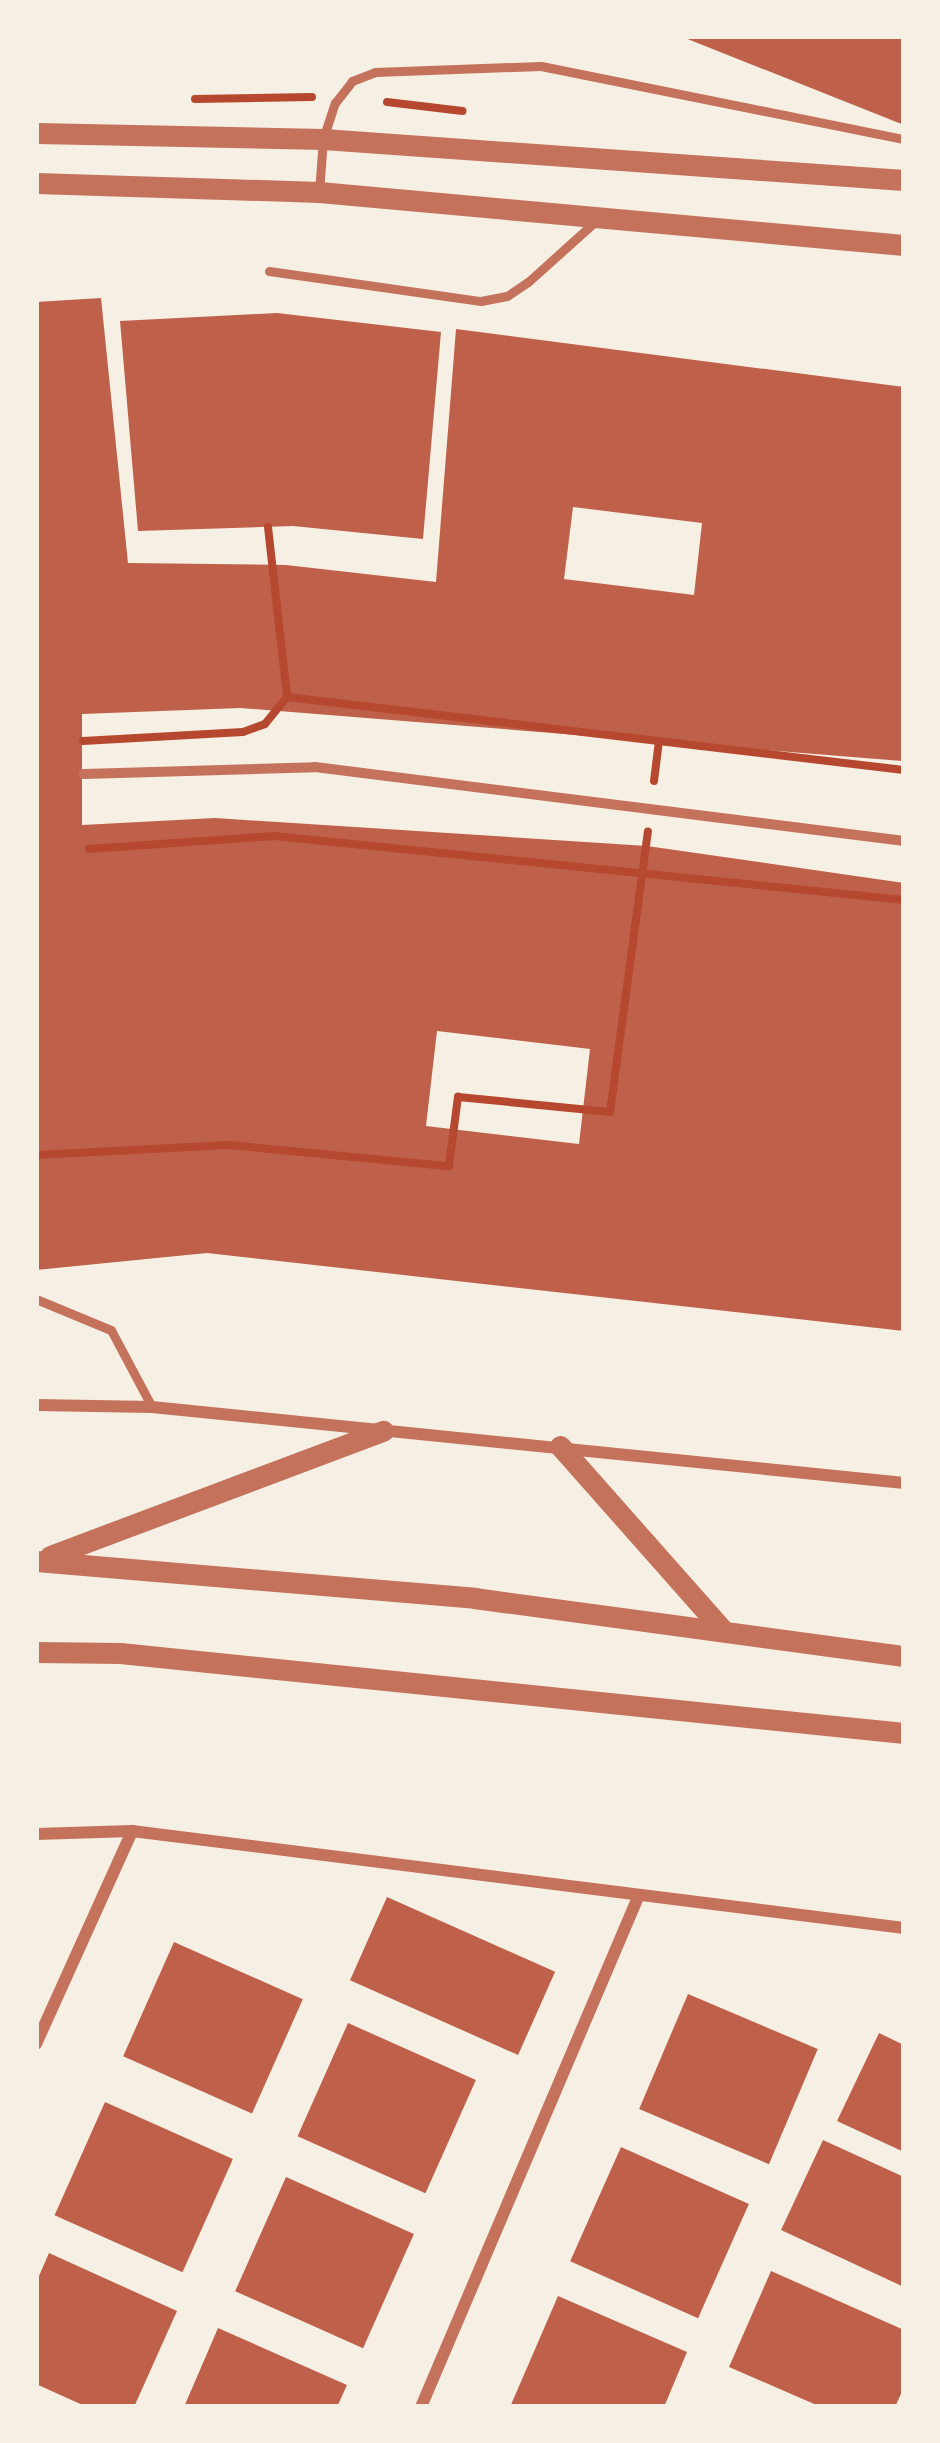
<!DOCTYPE html>
<style>
body{margin:0}
#map{position:relative;width:940px;height:2443px;overflow:hidden;background:#f6efe4;font-family:"Varela Round",sans-serif}
div>[style]{position:absolute}
.building>*{inset:0;background:#bf614a;transform-origin:0 0}
.path>*{height:8px;margin:-4px;padding:0 4px;transform-origin:4px;border-radius:4px;background:#b5482f}
.service>*{height:9px;margin:-4.5px;padding:0 4.5px;transform-origin:4.5px;border-radius:4.5px;background:#c5725c}
.pedestrian>*{height:10px;margin:-5px;padding:0 5px;transform-origin:5px;border-radius:5px;background:#c5725c}
.minor>*{height:12px;margin:-6px;padding:0 6px;transform-origin:6px;border-radius:6px;background:#c5725c}
.tertiary>*{height:21px;margin:-10.5px;padding:0 10.5px;transform-origin:10.5px;border-radius:10.5px;background:#c5725c}
span{translate:-50% -50%;white-space:nowrap;text-align:center;line-height:1.15;-webkit-text-stroke:12px #f6efe4;paint-order:stroke}
.frame{position:absolute;inset:0;border:39px solid #f6efe4;pointer-events:none}
</style>
<div id="map">
<div class="building">
<i style="clip-path:polygon(680px 36px,904px 36px,904px 125px)"></i>
<i style="clip-path:polygon(evenodd,101px 298px,128px 563px,286px 565px,436px 582px,456px 329px,904px 387px,902px 761px,240px 708px,82px 714px,82px 825px,215px 818px,647px 846px,904px 883px,904px 1331px,207px 1253px,36px 1270px,36px 302px,101px 298px,573px 507px,702px 523px,694px 595px,564px 579px,573px 507px,101px 298px,437px 1031px,590px 1049px,579px 1144px,426px 1126px,437px 1031px)"></i>
<i style="clip-path:polygon(277px 313px,441px 332px,423px 539px,293px 526px,138px 531px,120px 321px)"></i>
<i style="left:387px;top:1897px;width:184px;height:91px;rotate:24deg"></i>
<i style="left:174px;top:1942px;width:141px;height:125px;rotate:24deg"></i>
<i style="left:688px;top:1994px;width:141px;height:125px;rotate:23deg"></i>
<i style="left:348px;top:2023px;width:140px;height:124px;rotate:24deg"></i>
<i style="clip-path:polygon(879px 2033px,904px 2045px,904px 2152px,837px 2121px)"></i>
<i style="left:105px;top:2102px;width:140px;height:124px;rotate:24deg"></i>
<i style="clip-path:polygon(823px 2140px,904px 2177px,904px 2287px,781px 2230px)"></i>
<i style="left:621px;top:2147px;width:140px;height:125px;rotate:24deg"></i>
<i style="left:286px;top:2177px;width:140px;height:125px;rotate:24deg"></i>
<i style="clip-path:polygon(49px 2253px,177px 2311px,134px 2407px,87px 2407px,36px 2384px,36px 2283px)"></i>
<i style="clip-path:polygon(771px 2271px,904px 2330px,904px 2387px,895px 2407px,821px 2407px,729px 2367px)"></i>
<i style="clip-path:polygon(558px 2296px,687px 2352px,664px 2407px,510px 2407px)"></i>
<i style="clip-path:polygon(218px 2328px,347px 2385px,337px 2407px,184px 2407px)"></i>
</div>
<div class="path">
<i style="left:195px;top:99px;width:117px;rotate:-1deg"></i>
<i style="left:387px;top:102px;width:76px;rotate:6.8deg"></i>
<i style="left:268px;top:527px;width:171px;rotate:83.6deg"></i>
<i style="left:83px;top:741px;width:160px;rotate:-3.2deg"></i>
<i style="left:243px;top:732px;width:23px;rotate:-20deg"></i>
<i style="left:265px;top:724px;width:35px;rotate:-51deg"></i>
<i style="left:287px;top:697px;width:621px;rotate:6.75deg"></i>
<i style="left:654px;top:781px;width:40px;rotate:-82.9deg"></i>
<i style="left:89px;top:849px;width:185px;rotate:-4deg"></i>
<i style="left:274px;top:836px;width:633px;rotate:5.8deg"></i>
<i style="left:36px;top:1155px;width:193px;rotate:-3deg"></i>
<i style="left:229px;top:1145px;width:221px;rotate:5.5deg"></i>
<i style="left:449px;top:1166px;width:70px;rotate:-82.6deg"></i>
<i style="left:458px;top:1097px;width:153px;rotate:5.6deg"></i>
<i style="left:610px;top:1112px;width:283px;rotate:-82.3deg"></i>
</div>
<div class="service">
<i style="left:319px;top:192px;width:53px;rotate:-85.7deg"></i>
<i style="left:323px;top:139px;width:38px;rotate:-72deg"></i>
<i style="left:335px;top:103px;width:28px;rotate:-52deg"></i>
<i style="left:352px;top:81px;width:25px;rotate:-21deg"></i>
<i style="left:375px;top:72px;width:166px;rotate:-2.1deg"></i>
<i style="left:541px;top:66px;width:370px;rotate:11.4deg"></i>
<i style="left:269px;top:271px;width:214px;rotate:8.1deg"></i>
<i style="left:481px;top:301px;width:26px;rotate:-11deg"></i>
<i style="left:507px;top:296px;width:25px;rotate:-34deg"></i>
<i style="left:528px;top:282px;width:94px;rotate:-42deg"></i>
<i style="left:36px;top:1299px;width:81px;rotate:22.5deg"></i>
<i style="left:111px;top:1330px;width:87px;rotate:62deg"></i>
</div>
<div class="pedestrian">
<i style="left:84px;top:774px;width:231px;rotate:-1.7deg"></i>
<i style="left:315px;top:767px;width:594px;rotate:7.16deg"></i>
</div>
<div class="minor">
<i style="left:36px;top:1405px;width:116px;rotate:1deg"></i>
<i style="left:152px;top:1407px;width:756px;rotate:5.77deg"></i>
<i style="left:36px;top:1834px;width:96px;rotate:-1.8deg"></i>
<i style="left:132px;top:1831px;width:778px;rotate:7.16deg"></i>
<i style="left:36px;top:2044px;width:234px;rotate:-65.7deg"></i>
<i style="left:421px;top:2407px;width:556px;rotate:-66.94deg"></i>
</div>
<div class="tertiary">
<i style="left:36px;top:133px;width:287px;rotate:1.2deg"></i>
<i style="left:323px;top:139px;width:582px;rotate:4.04deg"></i>
<i style="left:36px;top:183px;width:283px;rotate:1.8deg"></i>
<i style="left:319px;top:192px;width:587px;rotate:5.18deg"></i>
<i style="left:560px;top:1446px;width:244px;rotate:48.5deg"></i>
<i style="left:50px;top:1556px;width:356px;rotate:-20.6deg"></i>
<i style="left:36px;top:1561px;width:440px;rotate:4.8deg"></i>
<i style="left:474px;top:1598px;width:434px;rotate:7.7deg"></i>
<i style="left:36px;top:1652px;width:84px;rotate:0.7deg"></i>
<i style="left:120px;top:1653px;width:788px;rotate:5.83deg"></i>
</div>
<div class="frame"></div>
</div>
